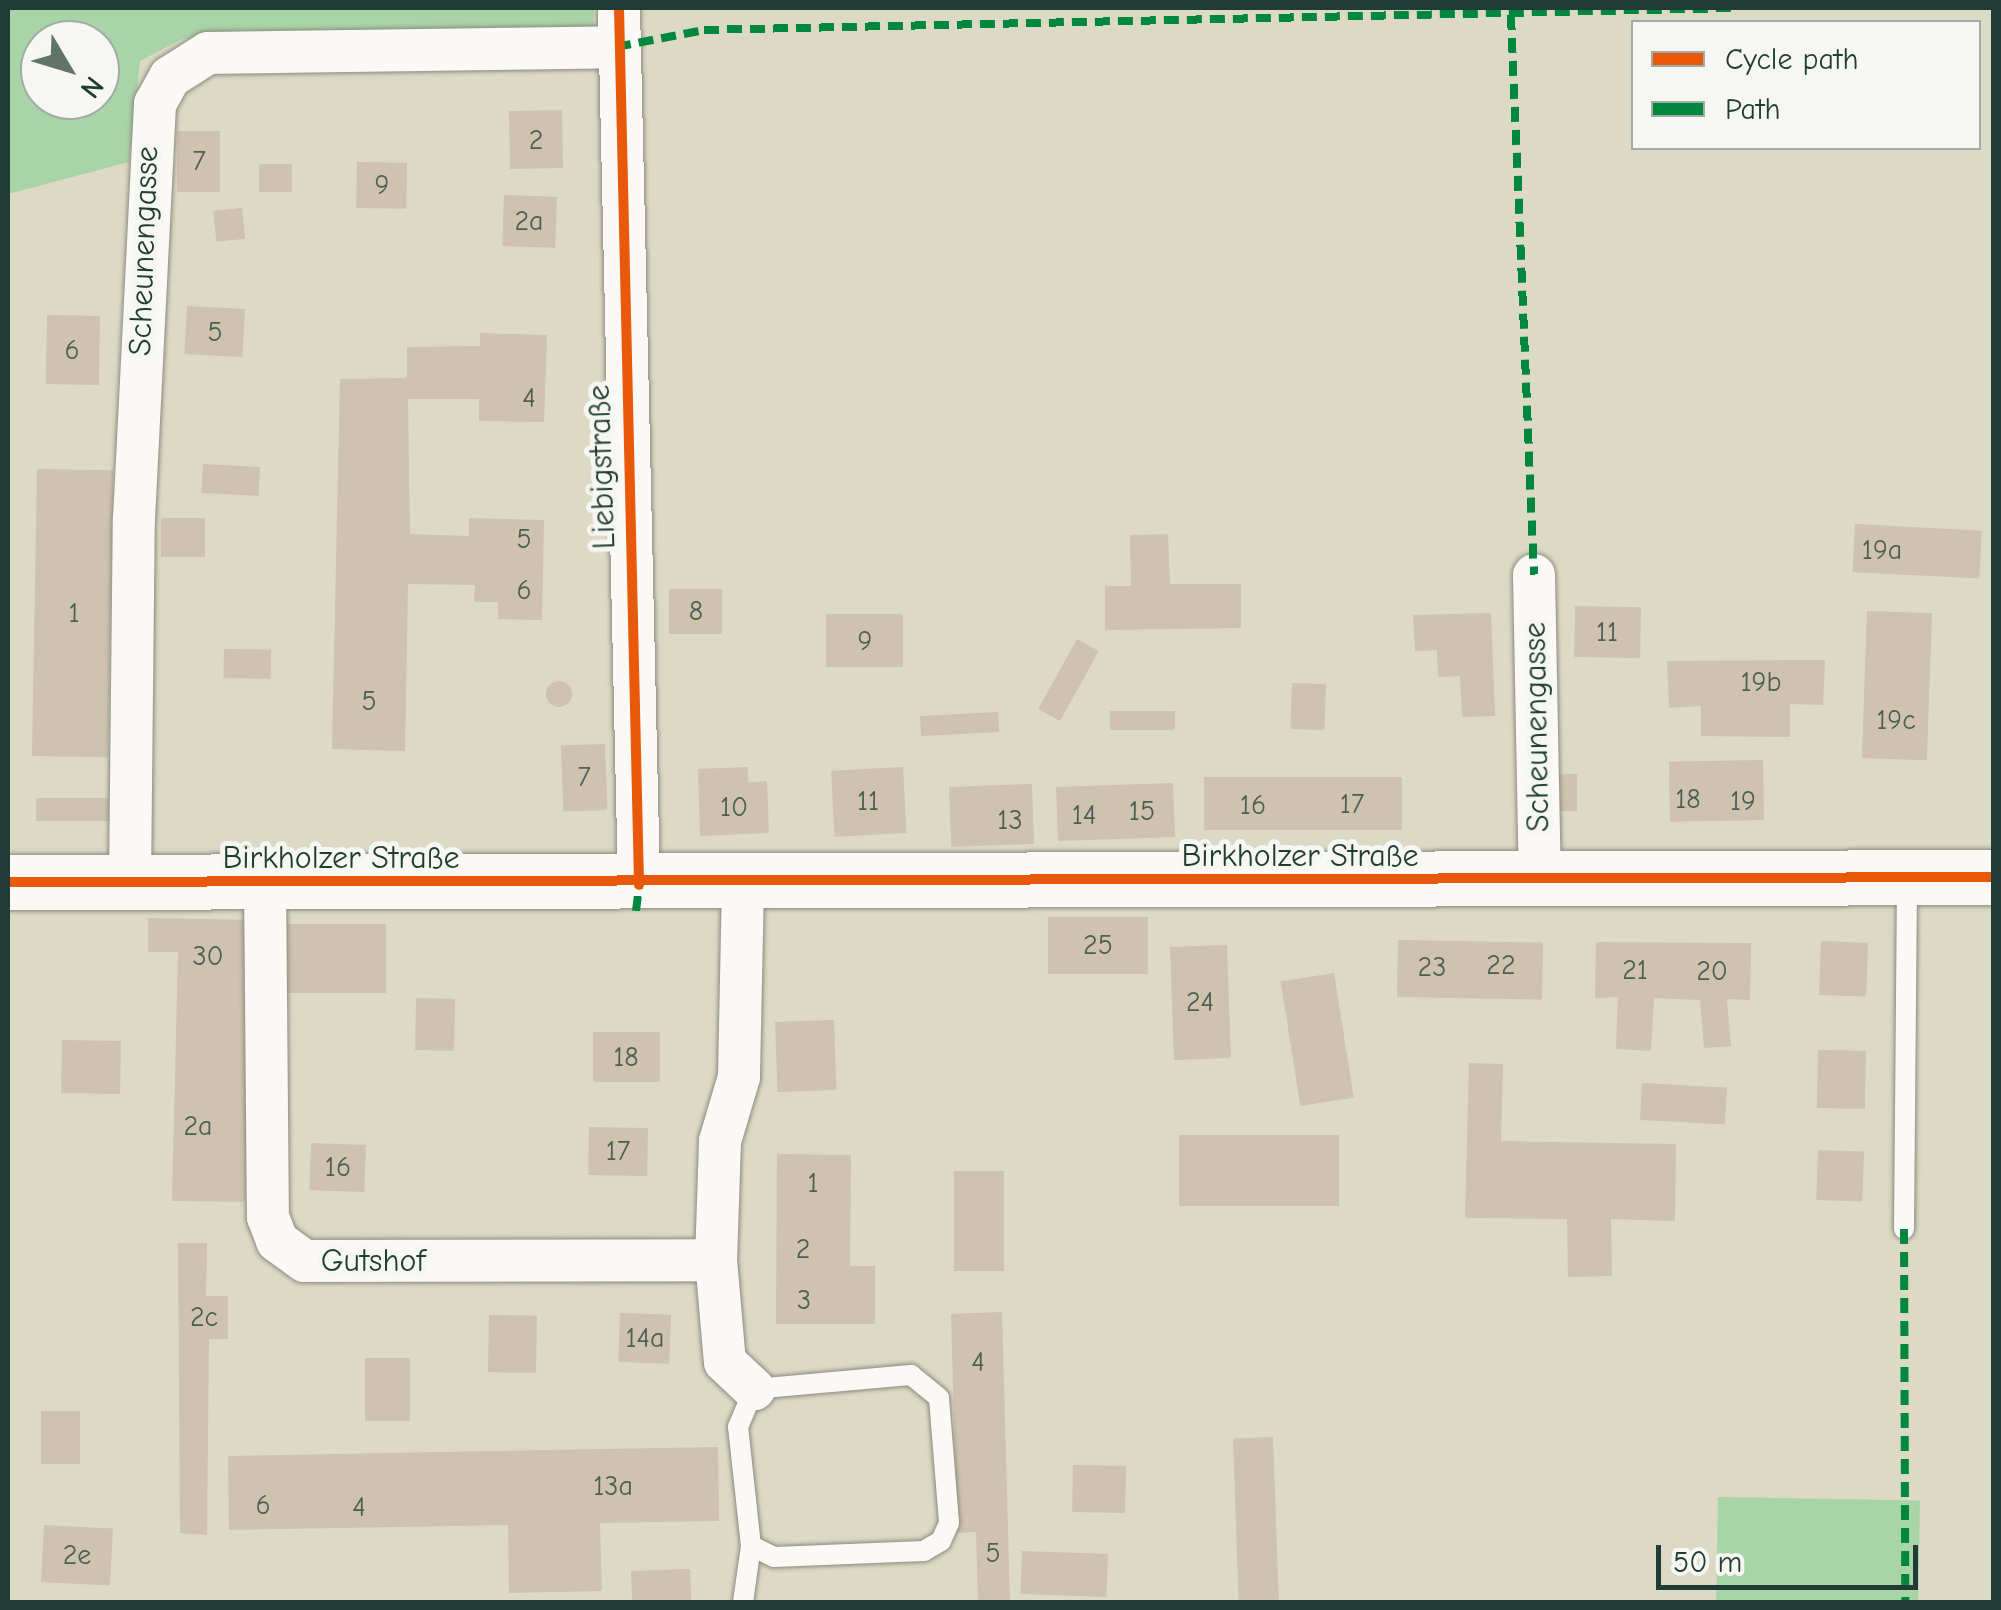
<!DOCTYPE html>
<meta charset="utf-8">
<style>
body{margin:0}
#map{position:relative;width:2001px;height:1610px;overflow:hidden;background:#dcd9c4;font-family:"Comic Neue",sans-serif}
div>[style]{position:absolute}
.green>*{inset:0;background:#a9d4a7;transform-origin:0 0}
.building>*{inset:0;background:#cfc2af;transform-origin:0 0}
.round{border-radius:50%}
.roads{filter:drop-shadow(0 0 2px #898c80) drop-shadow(0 0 2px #898c80)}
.lane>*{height:20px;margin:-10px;padding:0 10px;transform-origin:10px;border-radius:10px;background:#faf9f6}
.street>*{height:42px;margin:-21px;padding:0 21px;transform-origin:21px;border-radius:21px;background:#faf9f6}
.secondary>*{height:55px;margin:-27.5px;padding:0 27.5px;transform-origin:27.5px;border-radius:27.5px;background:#faf9f6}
.quiet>*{height:8px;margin-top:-4px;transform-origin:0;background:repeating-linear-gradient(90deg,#00873e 0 15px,transparent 0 23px)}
.cycleway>*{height:10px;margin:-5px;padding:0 5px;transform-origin:5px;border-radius:5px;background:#e8590c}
span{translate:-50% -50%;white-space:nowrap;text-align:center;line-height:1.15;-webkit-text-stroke:10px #f6f6f2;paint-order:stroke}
.number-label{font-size:28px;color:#4c5f54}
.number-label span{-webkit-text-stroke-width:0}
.street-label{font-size:32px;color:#1f3d34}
.frame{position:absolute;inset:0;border:10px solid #1f3d34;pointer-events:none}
.legend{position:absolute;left:1631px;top:20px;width:350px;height:130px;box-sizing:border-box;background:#f6f6f2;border:2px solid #a0aca6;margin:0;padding:12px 18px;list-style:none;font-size:30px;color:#1f3d34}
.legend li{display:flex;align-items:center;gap:20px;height:50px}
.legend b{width:50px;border:2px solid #a0aca6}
.north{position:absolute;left:20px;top:20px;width:100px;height:100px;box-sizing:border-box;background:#f6f6f2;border:2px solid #a0aca6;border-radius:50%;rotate:128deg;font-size:28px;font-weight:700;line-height:40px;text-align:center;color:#1f3d34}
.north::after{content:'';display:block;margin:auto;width:35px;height:45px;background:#617466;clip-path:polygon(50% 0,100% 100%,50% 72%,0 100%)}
.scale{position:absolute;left:1656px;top:1545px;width:262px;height:45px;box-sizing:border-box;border:5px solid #1f3d34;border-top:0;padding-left:12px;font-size:30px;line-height:35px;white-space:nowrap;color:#1f3d34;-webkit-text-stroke:8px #f6f6f2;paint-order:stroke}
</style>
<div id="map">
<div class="green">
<i style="clip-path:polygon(evenodd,8px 8px,594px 8px,593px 30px,182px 39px,140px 61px,129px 162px,8px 194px,8px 8px,40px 40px,100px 40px,100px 100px,40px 100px,40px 40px)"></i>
<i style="left:1718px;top:1497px;width:202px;height:105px;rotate:1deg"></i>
</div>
<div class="building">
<i style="left:562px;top:110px;width:58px;height:53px;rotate:89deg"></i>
<i style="left:177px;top:131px;width:43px;height:61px"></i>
<i style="left:357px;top:162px;width:50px;height:46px;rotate:1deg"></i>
<i style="left:259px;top:164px;width:33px;height:28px"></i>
<i style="left:504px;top:195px;width:53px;height:51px;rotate:2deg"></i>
<i style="left:242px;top:208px;width:31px;height:29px;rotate:84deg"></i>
<i style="left:187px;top:306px;width:58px;height:48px;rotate:3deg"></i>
<i style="left:47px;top:315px;width:53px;height:69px;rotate:1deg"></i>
<i style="clip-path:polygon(480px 333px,547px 335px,544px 422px,479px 421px,479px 399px,408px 399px,410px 534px,469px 536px,469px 518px,544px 520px,542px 620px,498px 619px,498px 602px,474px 602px,475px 585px,408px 584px,405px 751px,332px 749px,340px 379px,407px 378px,407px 347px,480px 346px)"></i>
<i style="left:203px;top:464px;width:57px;height:29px;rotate:3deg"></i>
<i style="left:37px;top:469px;width:76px;height:287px;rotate:1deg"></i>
<i style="left:161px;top:518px;width:44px;height:39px"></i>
<i style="left:1855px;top:524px;width:127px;height:48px;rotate:3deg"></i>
<i style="clip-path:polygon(1168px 534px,1170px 584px,1241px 584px,1241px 628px,1105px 630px,1105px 586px,1131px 586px,1130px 535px)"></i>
<i style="left:669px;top:589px;width:53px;height:45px"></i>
<i style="left:1575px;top:606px;width:66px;height:51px;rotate:1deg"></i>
<i style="left:1867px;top:611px;width:65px;height:147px;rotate:2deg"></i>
<i style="clip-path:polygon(1491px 613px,1495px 716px,1462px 717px,1460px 676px,1438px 677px,1437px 650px,1415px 651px,1413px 615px)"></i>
<i style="left:903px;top:614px;width:53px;height:77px;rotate:90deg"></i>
<i style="left:1077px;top:639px;width:25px;height:80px;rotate:29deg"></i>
<i style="left:224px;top:649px;width:47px;height:29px;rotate:1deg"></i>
<i style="clip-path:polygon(1825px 660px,1823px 705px,1790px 704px,1790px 737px,1701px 736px,1701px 706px,1669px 708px,1667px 661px)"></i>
<i class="round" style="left:546px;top:681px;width:26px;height:26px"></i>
<i style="left:1292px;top:683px;width:34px;height:46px;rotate:2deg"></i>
<i style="left:1110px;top:711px;width:65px;height:19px"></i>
<i style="left:998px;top:712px;width:20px;height:78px;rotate:87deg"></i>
<i style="left:605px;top:744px;width:66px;height:44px;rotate:88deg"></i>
<i style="left:1763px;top:760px;width:60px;height:94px;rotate:89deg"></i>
<i style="clip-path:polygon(748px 767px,748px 782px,767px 781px,769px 833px,700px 836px,698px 769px)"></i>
<i style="left:903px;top:767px;width:66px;height:72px;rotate:87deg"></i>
<i style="left:1547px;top:774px;width:30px;height:37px"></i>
<i style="left:1402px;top:777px;width:53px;height:198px;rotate:90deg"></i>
<i style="left:1173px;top:783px;width:54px;height:117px;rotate:88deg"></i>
<i style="left:1032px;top:784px;width:60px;height:83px;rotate:88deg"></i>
<i style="left:109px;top:798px;width:23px;height:73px;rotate:90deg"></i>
<i style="left:1048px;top:917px;width:100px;height:57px"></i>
<i style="clip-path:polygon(148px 918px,251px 920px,245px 1202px,172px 1201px,178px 952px,148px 952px)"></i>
<i style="left:287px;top:924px;width:99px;height:69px"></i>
<i style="left:1398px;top:940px;width:145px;height:57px;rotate:1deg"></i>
<i style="left:1821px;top:941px;width:47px;height:54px;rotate:2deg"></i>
<i style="clip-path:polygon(1596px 942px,1751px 943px,1750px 1000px,1727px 999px,1731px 1046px,1704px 1048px,1700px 1000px,1654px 998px,1651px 1051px,1616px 1049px,1618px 997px,1595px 998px)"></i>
<i style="left:1227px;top:945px;width:113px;height:57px;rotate:88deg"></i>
<i style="left:1334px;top:973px;width:126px;height:54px;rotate:81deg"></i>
<i style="left:416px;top:998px;width:39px;height:52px;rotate:1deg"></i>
<i style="left:834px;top:1020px;width:70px;height:59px;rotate:88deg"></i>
<i style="left:593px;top:1032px;width:67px;height:50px"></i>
<i style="left:62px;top:1040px;width:59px;height:53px;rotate:1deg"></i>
<i style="left:1818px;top:1050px;width:48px;height:58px;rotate:1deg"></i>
<i style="clip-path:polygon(1469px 1063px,1503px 1064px,1501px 1141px,1676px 1144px,1675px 1221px,1611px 1219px,1612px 1276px,1568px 1277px,1567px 1219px,1465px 1218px)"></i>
<i style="left:1642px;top:1083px;width:85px;height:37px;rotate:3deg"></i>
<i style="left:589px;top:1127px;width:59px;height:48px;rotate:1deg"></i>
<i style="left:1179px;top:1135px;width:160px;height:71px"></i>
<i style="left:311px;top:1143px;width:55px;height:47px;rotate:2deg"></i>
<i style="left:1818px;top:1150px;width:46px;height:50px;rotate:2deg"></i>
<i style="clip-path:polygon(777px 1154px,851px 1155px,850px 1266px,875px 1266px,875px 1324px,776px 1324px)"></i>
<i style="left:954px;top:1171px;width:50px;height:100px"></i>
<i style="clip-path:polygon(178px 1243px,207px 1243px,206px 1296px,228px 1296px,228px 1339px,209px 1339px,207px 1535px,180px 1533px)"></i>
<i style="clip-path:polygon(1002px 1312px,1010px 1602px,978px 1602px,976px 1532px,957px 1533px,951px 1314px)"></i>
<i style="left:620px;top:1313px;width:51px;height:49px;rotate:2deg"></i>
<i style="left:489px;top:1315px;width:48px;height:57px;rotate:1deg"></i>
<i style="left:365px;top:1358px;width:45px;height:63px"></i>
<i style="left:41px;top:1411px;width:39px;height:53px"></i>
<i style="left:1273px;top:1437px;width:165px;height:40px;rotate:88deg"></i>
<i style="clip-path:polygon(718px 1447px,719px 1521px,600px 1523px,602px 1591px,509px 1593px,508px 1525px,229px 1530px,228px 1456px)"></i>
<i style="left:1073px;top:1465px;width:53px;height:47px;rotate:1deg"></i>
<i style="left:44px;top:1525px;width:69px;height:57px;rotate:3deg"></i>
<i style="left:1022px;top:1551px;width:86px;height:43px;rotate:2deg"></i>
<i style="left:690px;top:1569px;width:33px;height:59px;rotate:88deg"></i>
</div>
<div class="roads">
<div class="lane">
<i style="left:1904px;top:1229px;width:348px;rotate:-89.5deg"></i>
<i style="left:911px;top:1375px;width:36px;rotate:39deg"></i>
<i style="left:939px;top:1398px;width:125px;rotate:85.4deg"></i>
<i style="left:949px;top:1523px;width:20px;rotate:114deg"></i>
<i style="left:941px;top:1541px;width:20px;rotate:150deg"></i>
<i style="left:924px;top:1551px;width:150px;rotate:177.7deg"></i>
<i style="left:774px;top:1557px;width:25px;rotate:-154deg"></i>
<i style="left:751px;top:1546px;width:120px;rotate:-96.2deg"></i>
<i style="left:738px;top:1427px;width:41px;rotate:-67.2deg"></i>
<i style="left:754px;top:1389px;width:158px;rotate:-5.1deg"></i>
<i style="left:743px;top:1602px;width:57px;rotate:-81.9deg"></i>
</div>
<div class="street">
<i style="left:619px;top:8px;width:877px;rotate:88.69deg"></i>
<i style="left:1534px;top:575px;width:304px;rotate:88.9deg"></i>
<i style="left:130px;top:882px;width:363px;rotate:-89.4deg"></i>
<i style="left:134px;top:519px;width:416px;rotate:-87.1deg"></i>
<i style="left:155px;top:104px;width:31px;rotate:-61deg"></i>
<i style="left:170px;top:77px;width:45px;rotate:-32.3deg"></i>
<i style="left:208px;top:53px;width:408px;rotate:-0.8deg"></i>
<i style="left:265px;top:882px;width:335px;rotate:89.5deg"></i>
<i style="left:268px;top:1217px;width:26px;rotate:69deg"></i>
<i style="left:277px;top:1241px;width:34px;rotate:36deg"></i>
<i style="left:305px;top:1261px;width:411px;rotate:-0.1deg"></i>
<i style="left:743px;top:884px;width:193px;rotate:91.2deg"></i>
<i style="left:739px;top:1077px;width:67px;rotate:106.5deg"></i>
<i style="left:720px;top:1141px;width:119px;rotate:91.9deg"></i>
<i style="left:716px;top:1260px;width:102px;rotate:85deg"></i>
<i style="left:725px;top:1362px;width:40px;rotate:43deg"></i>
</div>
<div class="secondary">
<i style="left:8px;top:882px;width:1986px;rotate:-0.14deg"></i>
</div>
</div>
<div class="quiet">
<i style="left:1511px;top:15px;width:560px;rotate:87.65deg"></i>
<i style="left:616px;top:47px;width:90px;rotate:-10.9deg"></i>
<i style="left:704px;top:30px;width:1032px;rotate:-1.22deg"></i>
<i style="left:636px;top:911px;width:26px;rotate:-83deg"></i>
<i style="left:1904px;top:1229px;width:373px;rotate:89.8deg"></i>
</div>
<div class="cycleway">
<i style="left:619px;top:8px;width:877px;rotate:88.69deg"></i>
<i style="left:8px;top:882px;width:1986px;rotate:-0.14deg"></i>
</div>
<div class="number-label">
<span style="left:536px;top:140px">2</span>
<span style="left:199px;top:161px">7</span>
<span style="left:382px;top:185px">9</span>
<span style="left:529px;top:221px">2a</span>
<span style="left:215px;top:332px">5</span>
<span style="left:72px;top:350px">6</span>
<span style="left:529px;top:398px">4</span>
<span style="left:524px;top:539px">5</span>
<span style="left:1882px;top:550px">19a</span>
<span style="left:524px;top:590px">6</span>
<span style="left:696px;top:611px">8</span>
<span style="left:74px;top:613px">1</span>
<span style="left:1607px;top:632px">11</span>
<span style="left:865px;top:641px">9</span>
<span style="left:1761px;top:682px">19b</span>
<span style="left:369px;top:701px">5</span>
<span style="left:1896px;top:720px">19c</span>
<span style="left:584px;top:777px">7</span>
<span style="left:1688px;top:799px">18</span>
<span style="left:868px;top:801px">11</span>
<span style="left:1743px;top:801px">19</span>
<span style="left:1352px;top:804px">17</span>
<span style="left:1253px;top:805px">16</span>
<span style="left:734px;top:807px">10</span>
<span style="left:1142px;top:811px">15</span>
<span style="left:1084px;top:815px">14</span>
<span style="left:1010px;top:820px">13</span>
<span style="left:1098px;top:945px">25</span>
<span style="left:208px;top:956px">30</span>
<span style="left:1501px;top:965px">22</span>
<span style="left:1432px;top:967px">23</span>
<span style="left:1635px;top:970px">21</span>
<span style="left:1712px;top:971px">20</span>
<span style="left:1200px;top:1002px">24</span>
<span style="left:626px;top:1057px">18</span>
<span style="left:198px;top:1126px">2a</span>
<span style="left:618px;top:1151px">17</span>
<span style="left:338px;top:1167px">16</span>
<span style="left:813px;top:1183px">1</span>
<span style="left:803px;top:1249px">2</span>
<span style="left:804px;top:1300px">3</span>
<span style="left:204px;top:1317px">2c</span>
<span style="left:645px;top:1338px">14a</span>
<span style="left:978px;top:1362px">4</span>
<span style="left:613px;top:1486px">13a</span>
<span style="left:263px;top:1505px">6</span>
<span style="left:359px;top:1507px">4</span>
<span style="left:993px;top:1553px">5</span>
<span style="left:77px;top:1555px">2e</span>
</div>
<div class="street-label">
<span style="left:144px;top:251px;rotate:-88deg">Scheunengasse</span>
<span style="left:602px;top:467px;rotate:-92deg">Liebigstraße</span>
<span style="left:1537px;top:727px;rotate:-91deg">Scheunengasse</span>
<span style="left:1300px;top:856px">Birkholzer Straße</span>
<span style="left:341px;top:858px">Birkholzer Straße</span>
<span style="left:373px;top:1261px">Gutshof</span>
</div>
<div class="frame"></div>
<ul class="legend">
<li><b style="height:12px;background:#e8590c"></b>Cycle path</li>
<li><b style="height:12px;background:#00873e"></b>Path</li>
</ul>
<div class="north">N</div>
<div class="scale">50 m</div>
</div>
